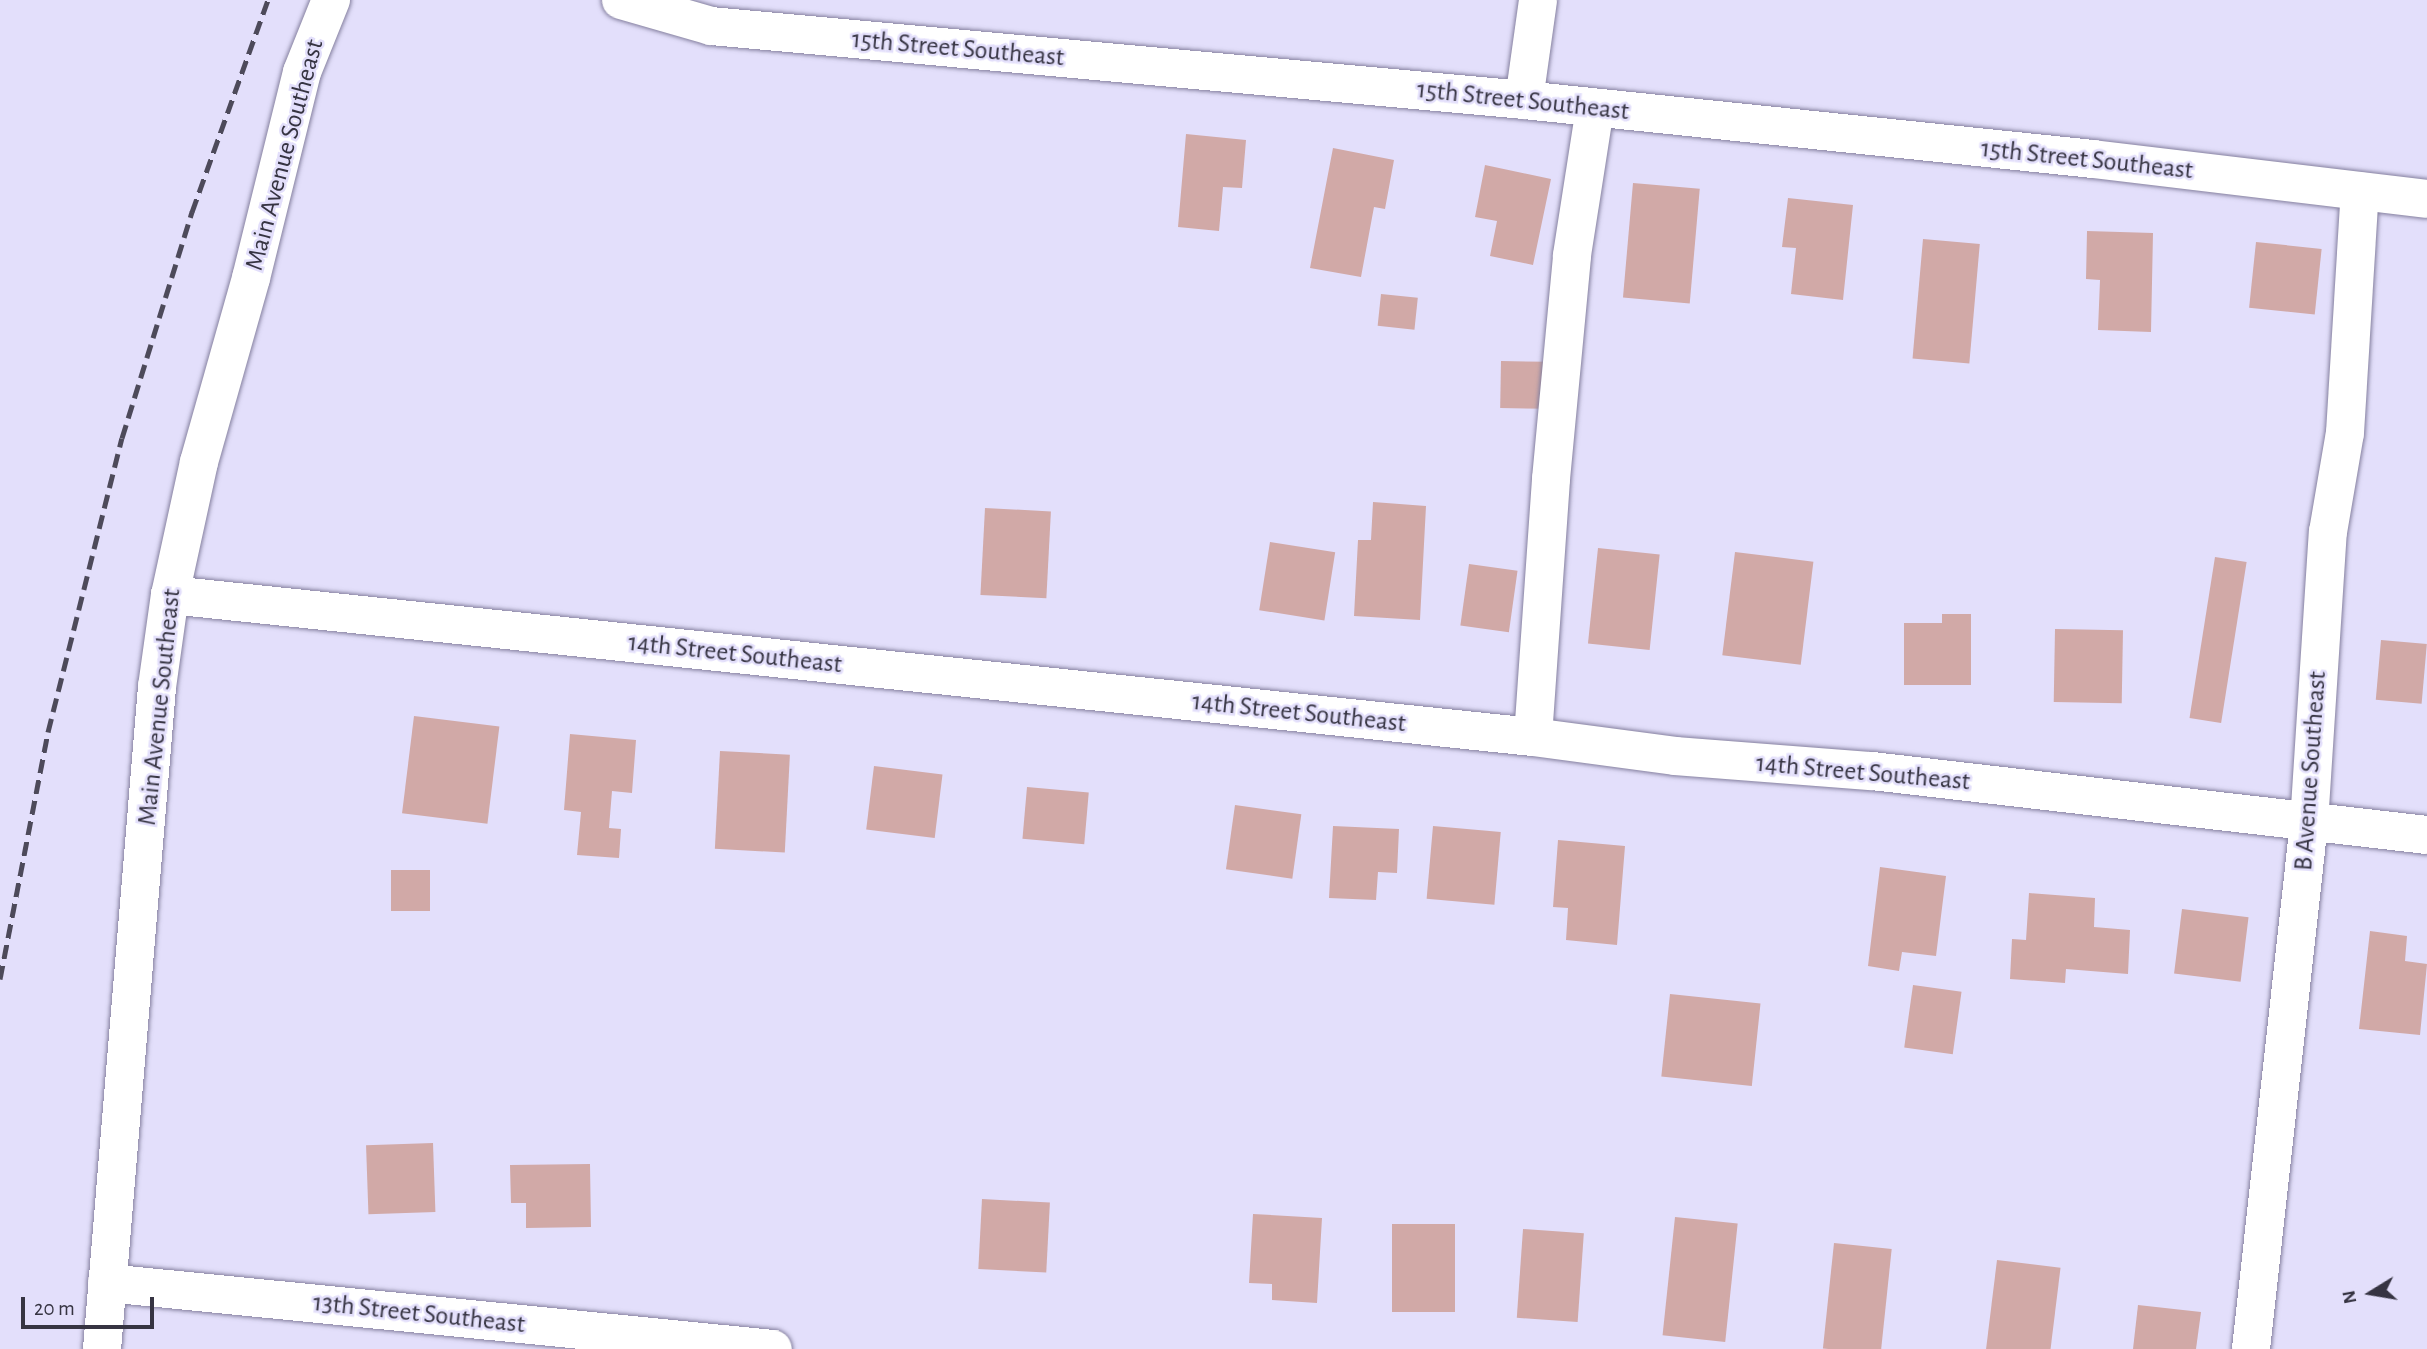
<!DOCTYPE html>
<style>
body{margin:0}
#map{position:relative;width:2427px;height:1349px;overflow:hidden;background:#e3dffb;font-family:"Alegreya Sans",sans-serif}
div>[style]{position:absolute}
.building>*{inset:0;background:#d1a9a7;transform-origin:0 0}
.roads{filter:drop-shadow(0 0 2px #85809f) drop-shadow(0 0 2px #85809f)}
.minor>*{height:38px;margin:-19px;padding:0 19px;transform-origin:19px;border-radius:19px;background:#fff}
.rail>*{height:5px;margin-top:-2.5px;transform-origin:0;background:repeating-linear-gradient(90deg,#4d4a5a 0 14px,transparent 0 21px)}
span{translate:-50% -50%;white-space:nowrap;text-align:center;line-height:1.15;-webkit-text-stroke:5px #e3dffb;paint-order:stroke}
.street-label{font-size:26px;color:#363442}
.north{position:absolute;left:2336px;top:1258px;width:70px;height:70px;-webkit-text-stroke:5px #e3dffb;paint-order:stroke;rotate:259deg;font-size:19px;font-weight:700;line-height:28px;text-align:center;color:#363442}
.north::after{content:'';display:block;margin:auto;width:24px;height:32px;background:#363442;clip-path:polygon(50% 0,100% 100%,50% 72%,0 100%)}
.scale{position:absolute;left:21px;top:1297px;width:133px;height:32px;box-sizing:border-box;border:4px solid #363442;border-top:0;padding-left:9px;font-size:21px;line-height:24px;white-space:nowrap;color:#363442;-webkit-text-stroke:5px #e3dffb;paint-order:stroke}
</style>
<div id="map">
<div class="building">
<i style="clip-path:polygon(1186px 134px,1246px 140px,1242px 188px,1223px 187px,1219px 231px,1178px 227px)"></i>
<i style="clip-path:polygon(1333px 148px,1394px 160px,1385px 209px,1374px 207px,1361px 277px,1310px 268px)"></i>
<i style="clip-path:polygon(1485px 165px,1551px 179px,1533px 265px,1490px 256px,1497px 221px,1475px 217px)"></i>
<i style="left:1633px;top:183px;width:67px;height:115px;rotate:5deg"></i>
<i style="clip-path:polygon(1788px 198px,1853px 205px,1843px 300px,1791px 294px,1796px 248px,1782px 247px)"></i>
<i style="clip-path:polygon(2087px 231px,2153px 233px,2151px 332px,2098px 330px,2100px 280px,2086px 279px)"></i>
<i style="left:1923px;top:239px;width:57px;height:120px;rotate:5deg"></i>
<i style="left:2256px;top:242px;width:66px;height:66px;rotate:6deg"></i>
<i style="left:1381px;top:294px;width:37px;height:32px;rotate:6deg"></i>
<i style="left:1501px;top:361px;width:47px;height:47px;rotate:1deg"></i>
<i style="clip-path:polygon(1373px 502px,1426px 506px,1420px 620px,1354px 616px,1358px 540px,1371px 540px)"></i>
<i style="left:985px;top:508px;width:66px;height:87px;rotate:3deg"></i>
<i style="left:1270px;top:542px;width:66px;height:69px;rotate:9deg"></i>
<i style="left:1598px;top:548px;width:62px;height:96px;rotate:6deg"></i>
<i style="left:1735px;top:552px;width:79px;height:104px;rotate:7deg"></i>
<i style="left:2215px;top:557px;width:32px;height:163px;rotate:9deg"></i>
<i style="left:1469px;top:564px;width:49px;height:62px;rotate:8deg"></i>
<i style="clip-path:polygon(1942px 614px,1971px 614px,1971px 685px,1904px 685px,1904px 623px,1942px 623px)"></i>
<i style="left:2055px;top:629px;width:68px;height:73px;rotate:1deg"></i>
<i style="left:2381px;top:640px;width:46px;height:60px;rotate:5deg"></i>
<i style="left:414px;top:716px;width:86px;height:98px;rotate:7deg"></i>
<i style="clip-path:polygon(570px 734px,636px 740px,632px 793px,612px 791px,609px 828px,621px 829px,619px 858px,577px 855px,581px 812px,564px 810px)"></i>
<i style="left:720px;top:751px;width:70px;height:98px;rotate:3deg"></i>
<i style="left:874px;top:766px;width:69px;height:64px;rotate:7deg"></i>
<i style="left:1027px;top:787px;width:62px;height:52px;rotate:5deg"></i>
<i style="left:1235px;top:805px;width:67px;height:65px;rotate:8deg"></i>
<i style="clip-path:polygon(1333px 826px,1399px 829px,1397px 873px,1378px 872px,1376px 900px,1329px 898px)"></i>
<i style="left:1433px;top:826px;width:68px;height:73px;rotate:5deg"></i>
<i style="clip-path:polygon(1558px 840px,1625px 846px,1617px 945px,1566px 940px,1568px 908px,1553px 907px)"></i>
<i style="clip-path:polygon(1880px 867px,1946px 876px,1936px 956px,1902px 952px,1899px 971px,1868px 966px)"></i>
<i style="left:391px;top:870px;width:39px;height:41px"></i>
<i style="clip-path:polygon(2029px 893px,2095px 898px,2094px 927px,2130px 930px,2128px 974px,2066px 969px,2065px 983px,2010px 979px,2012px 939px,2026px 940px)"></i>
<i style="left:2182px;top:909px;width:67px;height:65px;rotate:7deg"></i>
<i style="clip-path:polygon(2370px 931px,2407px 936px,2405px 961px,2427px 964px,2420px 1035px,2359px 1029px)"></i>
<i style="left:1913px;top:985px;width:49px;height:63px;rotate:8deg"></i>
<i style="left:1670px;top:994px;width:91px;height:83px;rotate:6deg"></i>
<i style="left:433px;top:1143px;width:69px;height:67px;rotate:88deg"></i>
<i style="clip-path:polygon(590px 1164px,591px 1227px,526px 1228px,526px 1203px,511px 1203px,510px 1165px)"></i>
<i style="left:982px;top:1199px;width:68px;height:70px;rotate:3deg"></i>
<i style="clip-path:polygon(1253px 1214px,1322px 1218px,1317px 1303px,1272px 1300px,1272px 1284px,1249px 1283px)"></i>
<i style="left:1675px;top:1217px;width:63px;height:119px;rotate:6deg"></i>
<i style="left:1392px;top:1224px;width:63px;height:88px"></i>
<i style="left:1523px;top:1229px;width:61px;height:89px;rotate:4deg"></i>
<i style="left:1834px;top:1243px;width:58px;height:106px;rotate:6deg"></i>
<i style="left:1997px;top:1260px;width:64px;height:90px;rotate:7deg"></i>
<i style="clip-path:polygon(2138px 1305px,2201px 1312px,2196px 1349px,2133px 1349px)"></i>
</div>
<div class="roads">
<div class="minor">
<i style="left:621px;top:0;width:94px;rotate:16.1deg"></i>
<i style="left:711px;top:26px;width:816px;rotate:5.2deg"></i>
<i style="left:1524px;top:100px;width:572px;rotate:5.92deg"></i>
<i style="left:2093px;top:159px;width:336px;rotate:6.8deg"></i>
<i style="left:1524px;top:100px;width:101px;rotate:-82deg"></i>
<i style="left:170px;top:595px;width:1370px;rotate:5.95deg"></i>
<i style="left:1533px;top:737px;width:143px;rotate:7.6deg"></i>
<i style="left:1675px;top:756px;width:198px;rotate:4.4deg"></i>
<i style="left:1872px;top:771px;width:559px;rotate:6.58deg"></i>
<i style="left:1533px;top:737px;width:259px;rotate:-86deg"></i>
<i style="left:1551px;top:479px;width:225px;rotate:-84.6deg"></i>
<i style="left:1572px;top:255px;width:149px;rotate:-81.1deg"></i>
<i style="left:107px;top:1283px;width:669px;rotate:5.66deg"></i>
<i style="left:102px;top:1349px;width:664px;rotate:-85.25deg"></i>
<i style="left:157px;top:687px;width:93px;rotate:-82deg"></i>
<i style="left:170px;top:595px;width:136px;rotate:-77.7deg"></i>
<i style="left:199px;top:462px;width:191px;rotate:-74.2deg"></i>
<i style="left:251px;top:278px;width:212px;rotate:-76.1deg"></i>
<i style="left:302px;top:72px;width:78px;rotate:-68.1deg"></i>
<i style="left:2251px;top:1349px;width:529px;rotate:-83.71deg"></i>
<i style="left:2309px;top:823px;width:292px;rotate:-86.3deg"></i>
<i style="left:2328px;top:532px;width:100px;rotate:-80.3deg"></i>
<i style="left:2345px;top:433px;width:242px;rotate:-86.5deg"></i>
</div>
</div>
<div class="rail">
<i style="left:0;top:979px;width:252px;rotate:-79deg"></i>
<i style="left:48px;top:732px;width:303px;rotate:-75.9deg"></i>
<i style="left:122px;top:438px;width:237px;rotate:-72.8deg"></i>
<i style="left:192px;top:212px;width:225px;rotate:-70.3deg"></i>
</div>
<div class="street-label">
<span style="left:958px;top:49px;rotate:5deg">15th Street Southeast</span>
<span style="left:1523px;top:101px;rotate:6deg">15th Street Southeast</span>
<span style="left:285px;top:155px;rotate:-75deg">Main Avenue Southeast</span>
<span style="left:2087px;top:160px;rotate:6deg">15th Street Southeast</span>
<span style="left:735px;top:654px;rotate:6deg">14th Street Southeast</span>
<span style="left:160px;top:707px;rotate:-84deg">Main Avenue Southeast</span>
<span style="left:1299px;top:713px;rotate:6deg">14th Street Southeast</span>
<span style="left:2311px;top:771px;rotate:-86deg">B Avenue Southeast</span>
<span style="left:1863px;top:773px;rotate:5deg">14th Street Southeast</span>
<span style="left:419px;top:1314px;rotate:6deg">13th Street Southeast</span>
</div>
<div class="north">N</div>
<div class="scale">20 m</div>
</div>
